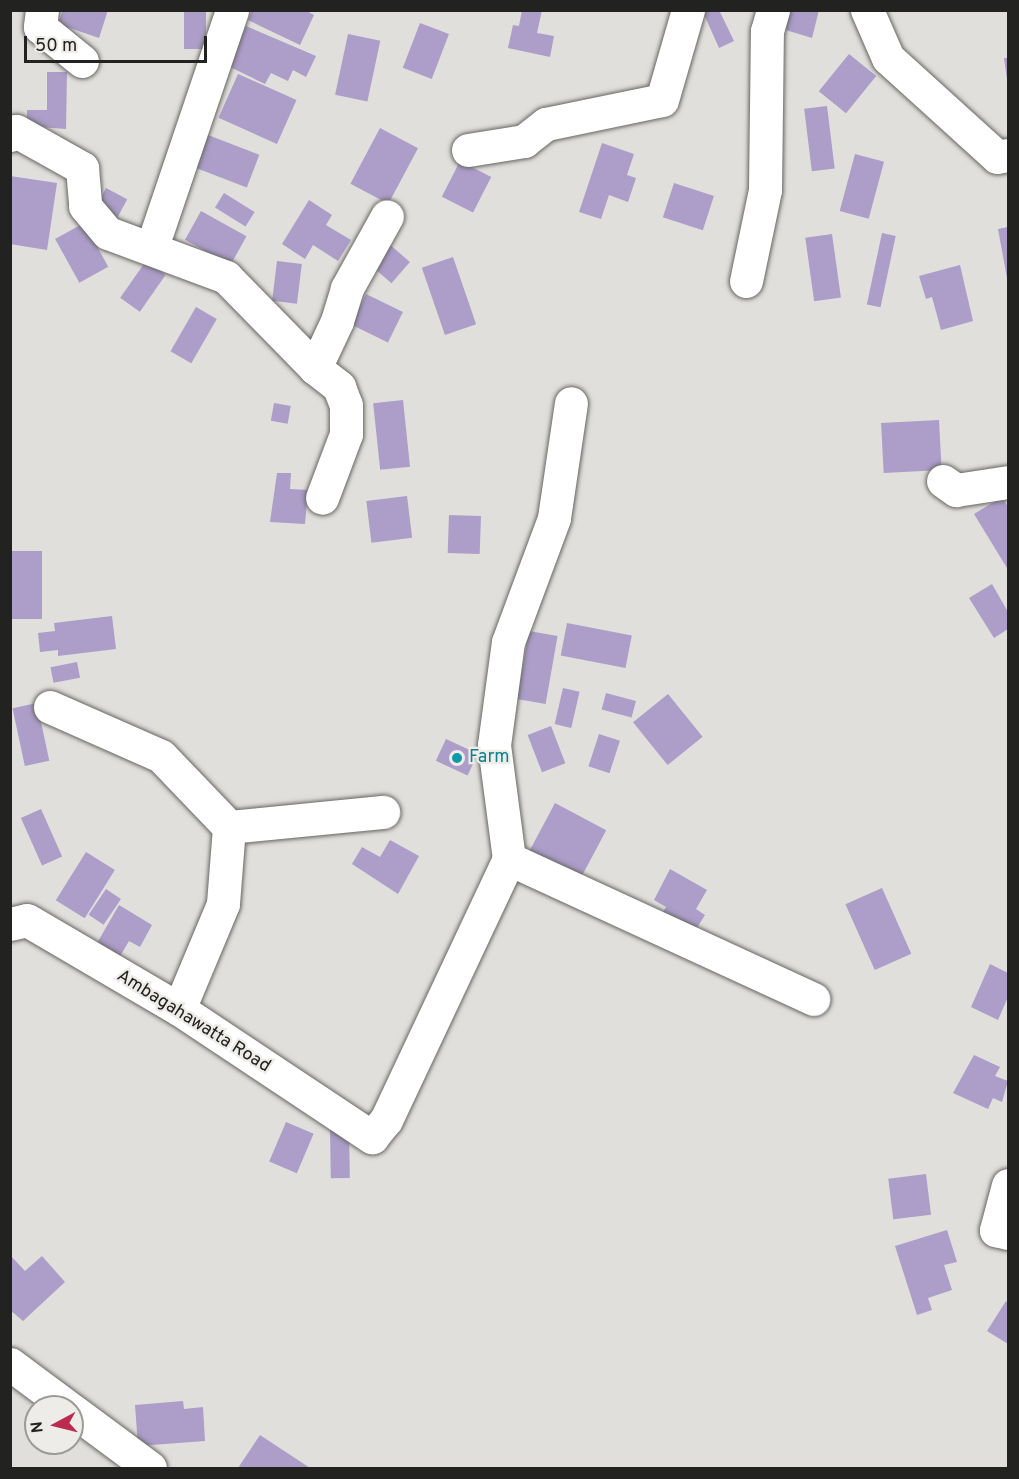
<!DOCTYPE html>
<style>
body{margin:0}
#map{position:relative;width:1019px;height:1479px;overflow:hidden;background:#e0dfdb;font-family:Overpass,sans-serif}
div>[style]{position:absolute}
.building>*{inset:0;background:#ac9dc9;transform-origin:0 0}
.roads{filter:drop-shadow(0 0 2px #676663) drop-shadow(0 0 2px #676663)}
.minor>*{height:33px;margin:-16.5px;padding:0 16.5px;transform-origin:16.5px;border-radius:16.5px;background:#fff}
.dots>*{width:16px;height:16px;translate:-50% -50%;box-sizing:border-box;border:3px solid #edece8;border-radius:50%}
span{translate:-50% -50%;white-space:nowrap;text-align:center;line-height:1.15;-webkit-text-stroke:4.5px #edece8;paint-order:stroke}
.culture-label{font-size:18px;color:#0d838f}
.left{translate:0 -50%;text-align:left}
.street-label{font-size:18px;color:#222220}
.frame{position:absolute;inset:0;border:12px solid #222220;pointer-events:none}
.north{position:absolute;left:24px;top:1395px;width:60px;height:60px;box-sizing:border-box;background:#edece8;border:2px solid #9c9b98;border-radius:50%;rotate:263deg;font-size:16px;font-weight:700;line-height:24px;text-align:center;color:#222220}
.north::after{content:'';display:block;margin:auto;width:21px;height:27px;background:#bb2a4f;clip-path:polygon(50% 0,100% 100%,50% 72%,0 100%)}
.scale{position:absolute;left:24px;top:36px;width:183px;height:27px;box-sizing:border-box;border:3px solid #222220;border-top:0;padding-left:8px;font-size:18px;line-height:21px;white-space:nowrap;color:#222220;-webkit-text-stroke:4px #edece8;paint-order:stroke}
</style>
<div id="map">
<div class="building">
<i style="clip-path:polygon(63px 10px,108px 10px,99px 38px,58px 24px)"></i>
<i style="left:184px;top:10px;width:22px;height:39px"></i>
<i style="clip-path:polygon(252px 10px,305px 10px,314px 15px,300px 45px,248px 20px)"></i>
<i style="clip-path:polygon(522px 10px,542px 10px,537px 33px,554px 36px,550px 57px,508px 48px,513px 25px,519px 26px)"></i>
<i style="clip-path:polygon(719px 10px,734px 41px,719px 48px,703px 12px)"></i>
<i style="clip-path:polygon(784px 10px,819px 10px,812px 38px,779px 28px)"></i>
<i style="left:420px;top:23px;width:31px;height:48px;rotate:21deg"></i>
<i style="clip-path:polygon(246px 26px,316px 56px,306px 77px,293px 70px,288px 81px,271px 73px,265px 84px,228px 66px)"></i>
<i style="left:348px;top:34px;width:33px;height:62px;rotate:12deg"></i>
<i style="left:849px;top:54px;width:35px;height:48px;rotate:39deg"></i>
<i style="clip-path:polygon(1004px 58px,1008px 58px,1008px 79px,1007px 79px)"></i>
<i style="clip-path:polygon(47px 72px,67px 72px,66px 129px,27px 126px,27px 110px,47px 110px)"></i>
<i style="left:238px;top:74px;width:64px;height:48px;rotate:24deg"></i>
<i style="left:827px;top:106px;width:63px;height:23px;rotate:83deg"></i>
<i style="left:380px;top:128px;width:43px;height:63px;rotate:28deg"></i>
<i style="left:208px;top:135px;width:55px;height:35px;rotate:21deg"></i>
<i style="clip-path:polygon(602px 143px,634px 154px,627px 175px,636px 178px,628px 202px,609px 195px,601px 219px,579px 212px)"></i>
<i style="left:855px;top:154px;width:30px;height:59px;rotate:15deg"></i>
<i style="left:460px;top:161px;width:35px;height:40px;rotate:27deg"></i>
<i style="clip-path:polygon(10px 176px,57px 183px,47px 250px,10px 244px)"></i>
<i style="left:674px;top:183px;width:42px;height:36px;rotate:18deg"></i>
<i style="left:106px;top:188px;width:24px;height:24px;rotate:28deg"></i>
<i style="left:224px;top:193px;width:36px;height:17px;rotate:32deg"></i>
<i style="clip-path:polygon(309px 200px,332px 215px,326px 225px,351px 240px,338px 261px,313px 245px,305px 259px,282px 244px)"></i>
<i style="left:201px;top:211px;width:52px;height:33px;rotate:29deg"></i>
<i style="left:84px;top:223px;width:50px;height:33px;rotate:61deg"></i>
<i style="clip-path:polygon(1008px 227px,1008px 278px,1007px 278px,998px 229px)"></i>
<i style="left:882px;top:233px;width:14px;height:73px;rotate:12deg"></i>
<i style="left:832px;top:234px;width:64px;height:27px;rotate:82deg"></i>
<i style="left:388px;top:243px;width:29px;height:28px;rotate:41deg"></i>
<i style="left:453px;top:257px;width:71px;height:33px;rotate:71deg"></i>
<i style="left:146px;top:261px;width:24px;height:45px;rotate:35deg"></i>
<i style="left:277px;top:261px;width:25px;height:40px;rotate:7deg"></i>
<i style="clip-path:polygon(960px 265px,973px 321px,941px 330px,932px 297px,926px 299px,919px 276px)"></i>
<i style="left:366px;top:294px;width:41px;height:34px;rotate:26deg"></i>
<i style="left:196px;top:307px;width:24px;height:51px;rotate:30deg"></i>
<i style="left:403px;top:400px;width:67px;height:30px;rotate:84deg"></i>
<i style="left:274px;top:403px;width:17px;height:18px;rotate:10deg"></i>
<i style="left:939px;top:420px;width:50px;height:58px;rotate:87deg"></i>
<i style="clip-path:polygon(277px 473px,291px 473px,290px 489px,308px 490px,305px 524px,270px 522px)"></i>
<i style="left:407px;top:496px;width:42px;height:41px;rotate:83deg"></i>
<i style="clip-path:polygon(1002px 497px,1008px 507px,1007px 568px,974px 514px)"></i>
<i style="left:449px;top:515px;width:32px;height:38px;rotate:2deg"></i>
<i style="left:10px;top:551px;width:32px;height:68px"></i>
<i style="clip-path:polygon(992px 584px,1008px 612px,1008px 629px,994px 638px,969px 598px)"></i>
<i style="clip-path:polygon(112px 616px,116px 649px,58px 656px,58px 650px,40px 652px,38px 633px,55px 631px,54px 623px)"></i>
<i style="left:567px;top:623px;width:66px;height:33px;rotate:11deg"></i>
<i style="left:529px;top:631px;width:29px;height:69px;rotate:10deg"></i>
<i style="left:77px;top:662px;width:16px;height:27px;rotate:79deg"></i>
<i style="left:563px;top:688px;width:17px;height:37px;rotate:13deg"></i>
<i style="left:606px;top:693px;width:31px;height:17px;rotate:15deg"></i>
<i style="left:668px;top:694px;width:55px;height:45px;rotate:51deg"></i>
<i style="left:37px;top:703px;width:59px;height:25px;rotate:78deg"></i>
<i style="left:551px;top:726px;width:40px;height:25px;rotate:69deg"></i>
<i style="left:599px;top:734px;width:22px;height:34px;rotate:18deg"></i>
<i style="left:446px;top:739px;width:35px;height:24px;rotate:25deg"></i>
<i style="left:555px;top:803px;width:58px;height:57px;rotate:28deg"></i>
<i style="left:41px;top:809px;width:52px;height:22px;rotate:66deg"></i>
<i style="clip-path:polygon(390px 840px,419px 856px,398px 894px,352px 864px,362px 847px,380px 857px)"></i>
<i style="left:86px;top:852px;width:34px;height:57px;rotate:32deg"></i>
<i style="clip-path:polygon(670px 869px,707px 890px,696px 909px,705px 915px,695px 931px,663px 912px,666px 907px,654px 900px)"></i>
<i style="left:882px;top:888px;width:72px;height:40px;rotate:66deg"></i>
<i style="left:106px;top:889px;width:18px;height:31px;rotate:34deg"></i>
<i style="clip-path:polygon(119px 905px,152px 925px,140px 947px,129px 941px,116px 963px,93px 950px)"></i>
<i style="clip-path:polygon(990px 964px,1008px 973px,1008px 997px,998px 1020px,971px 1007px)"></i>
<i style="clip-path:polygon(974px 1055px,1000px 1067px,995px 1076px,1008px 1081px,1002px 1102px,993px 1098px,988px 1109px,953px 1093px)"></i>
<i style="left:286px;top:1122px;width:30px;height:43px;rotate:23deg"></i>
<i style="left:349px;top:1129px;width:49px;height:19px;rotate:89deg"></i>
<i style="left:926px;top:1174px;width:41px;height:38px;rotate:83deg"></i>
<i style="clip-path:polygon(947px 1230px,957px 1262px,944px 1265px,952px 1290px,928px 1298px,932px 1310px,917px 1315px,895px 1246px)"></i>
<i style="clip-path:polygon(10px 1255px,25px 1271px,42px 1256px,65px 1282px,23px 1321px,10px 1310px)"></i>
<i style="clip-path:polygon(1006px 1301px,1008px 1303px,1008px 1344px,987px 1331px)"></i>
<i style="clip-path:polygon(183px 1401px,184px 1409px,203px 1407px,205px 1441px,138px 1446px,135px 1405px)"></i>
<i style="clip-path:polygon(260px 1435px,310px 1468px,238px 1468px)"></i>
</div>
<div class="roads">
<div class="minor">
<i style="left:42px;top:10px;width:17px;rotate:97deg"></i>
<i style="left:40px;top:27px;width:54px;rotate:39deg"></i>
<i style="left:867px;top:10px;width:52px;rotate:66.4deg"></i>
<i style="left:888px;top:58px;width:147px;rotate:42.2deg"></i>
<i style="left:997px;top:157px;width:11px;rotate:-10deg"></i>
<i style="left:10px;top:135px;width:7px;rotate:-34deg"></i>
<i style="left:16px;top:131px;width:76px;rotate:29.3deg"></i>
<i style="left:82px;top:168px;width:38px;rotate:85deg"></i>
<i style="left:85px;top:206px;width:35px;rotate:50deg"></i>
<i style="left:108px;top:233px;width:126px;rotate:20.4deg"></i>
<i style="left:226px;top:277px;width:127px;rotate:45.6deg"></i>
<i style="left:315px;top:368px;width:31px;rotate:38deg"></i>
<i style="left:339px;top:387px;width:19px;rotate:69deg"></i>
<i style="left:346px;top:405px;width:29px;rotate:90deg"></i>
<i style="left:346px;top:434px;width:68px;rotate:110.6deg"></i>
<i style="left:468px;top:150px;width:57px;rotate:-9.1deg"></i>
<i style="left:524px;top:141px;width:28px;rotate:-38deg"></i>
<i style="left:546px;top:124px;width:118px;rotate:-11.7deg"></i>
<i style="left:662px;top:100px;width:94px;rotate:-73.9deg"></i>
<i style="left:157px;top:232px;width:234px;rotate:-71.3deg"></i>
<i style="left:746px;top:281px;width:93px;rotate:-78.2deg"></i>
<i style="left:765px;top:190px;width:159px;rotate:-89.3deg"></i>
<i style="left:767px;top:31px;width:22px;rotate:-74deg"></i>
<i style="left:315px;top:368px;width:52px;rotate:-64.9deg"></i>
<i style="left:337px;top:321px;width:34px;rotate:-73deg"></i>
<i style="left:347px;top:288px;width:82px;rotate:-60.9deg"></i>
<i style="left:943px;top:481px;width:16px;rotate:35deg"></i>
<i style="left:956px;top:490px;width:53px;rotate:-8.7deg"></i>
<i style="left:50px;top:707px;width:121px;rotate:23.8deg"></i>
<i style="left:161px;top:756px;width:98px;rotate:46.2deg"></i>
<i style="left:229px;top:827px;width:77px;rotate:94.5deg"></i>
<i style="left:223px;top:904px;width:114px;rotate:112.7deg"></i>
<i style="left:229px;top:827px;width:155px;rotate:-5.6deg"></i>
<i style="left:509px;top:859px;width:115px;rotate:-97.5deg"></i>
<i style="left:494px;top:745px;width:104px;rotate:-82.3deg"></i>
<i style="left:508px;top:642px;width:132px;rotate:-69.6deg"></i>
<i style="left:554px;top:518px;width:116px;rotate:-81.6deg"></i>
<i style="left:10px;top:924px;width:17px;rotate:-13deg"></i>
<i style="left:27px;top:920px;width:176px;rotate:30.4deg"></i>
<i style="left:179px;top:1009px;width:232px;rotate:33.6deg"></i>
<i style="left:372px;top:1137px;width:22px;rotate:-51deg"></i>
<i style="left:386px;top:1120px;width:289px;rotate:-64.8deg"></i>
<i style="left:509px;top:859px;width:335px;rotate:24.7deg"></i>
<i style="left:1008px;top:1185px;width:47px;rotate:104.9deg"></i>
<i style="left:996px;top:1230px;width:12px;rotate:14deg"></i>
<i style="left:10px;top:1364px;width:72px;rotate:36.6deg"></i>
<i style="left:72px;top:1410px;width:97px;rotate:36.6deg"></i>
</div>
</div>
<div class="dots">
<i style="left:457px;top:758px;background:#0f9aa8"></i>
</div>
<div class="culture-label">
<span class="left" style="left:469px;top:758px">Farm</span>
</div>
<div class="street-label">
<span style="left:193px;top:1022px;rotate:32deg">Ambagahawatta Road</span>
</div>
<div class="frame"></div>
<div class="north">N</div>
<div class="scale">50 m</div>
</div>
